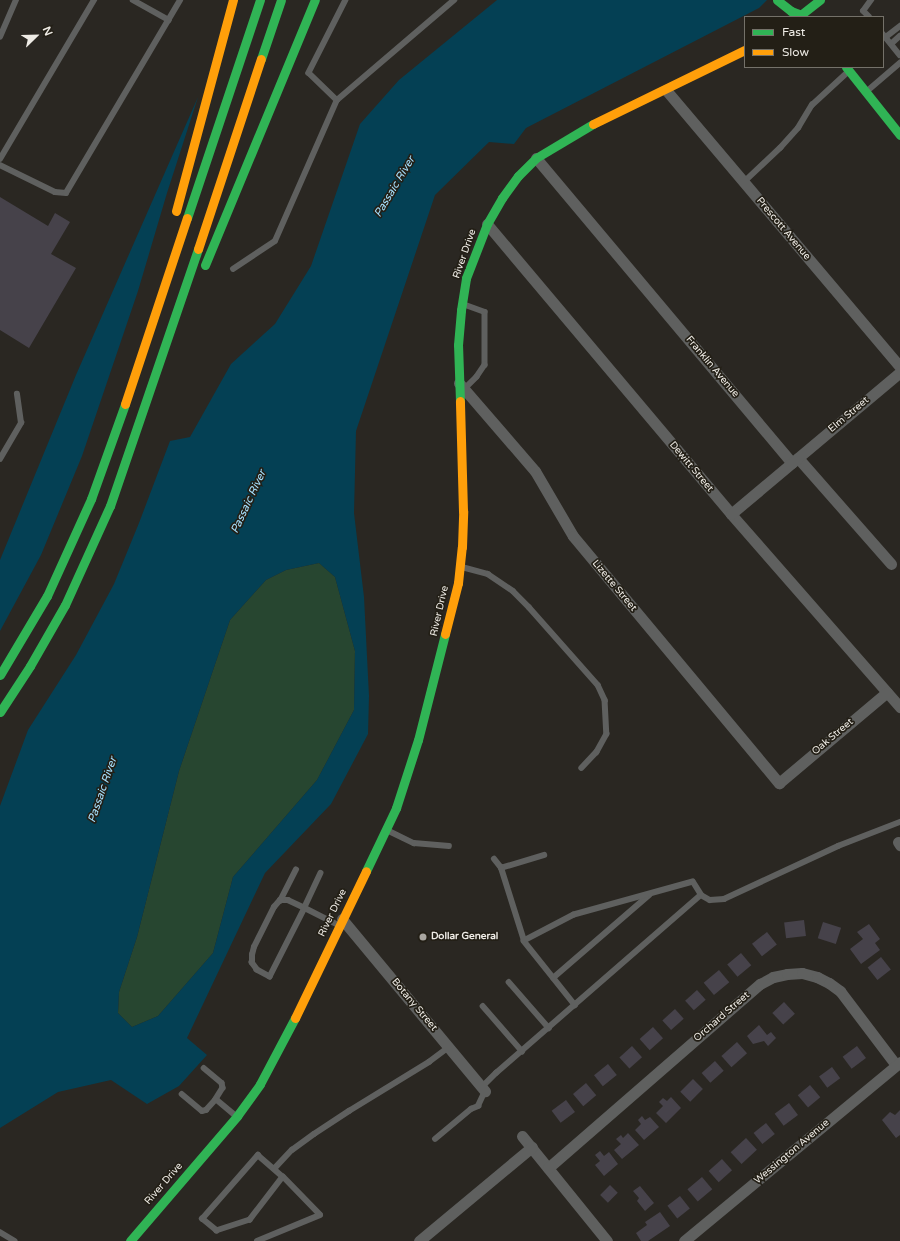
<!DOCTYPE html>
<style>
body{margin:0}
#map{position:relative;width:900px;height:1241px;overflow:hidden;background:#2a2722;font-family:"Varela Round",sans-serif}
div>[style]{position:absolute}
.green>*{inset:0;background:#274630}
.water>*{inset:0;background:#044054}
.building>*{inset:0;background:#46424a;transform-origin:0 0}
.lane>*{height:5.5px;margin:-2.75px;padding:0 2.75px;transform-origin:2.75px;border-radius:2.75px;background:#5f605f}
.street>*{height:11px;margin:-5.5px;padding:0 5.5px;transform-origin:5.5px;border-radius:5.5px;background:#5f605f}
.fast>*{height:9px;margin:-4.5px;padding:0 4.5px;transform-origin:4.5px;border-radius:4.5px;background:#30b455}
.slow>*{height:9px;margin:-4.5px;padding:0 4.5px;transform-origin:4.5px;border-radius:4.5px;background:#ff9f0a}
.dots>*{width:11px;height:11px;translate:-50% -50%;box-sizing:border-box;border:2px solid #231f16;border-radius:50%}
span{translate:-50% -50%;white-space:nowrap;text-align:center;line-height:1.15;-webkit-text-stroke:3.5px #231f16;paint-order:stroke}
.street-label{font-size:10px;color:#eeebe5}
.poi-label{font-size:10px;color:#eeebe5;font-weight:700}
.left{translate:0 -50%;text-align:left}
.water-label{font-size:11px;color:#a6e0fd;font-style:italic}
.legend{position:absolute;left:744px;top:16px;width:140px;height:52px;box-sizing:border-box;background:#231f16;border:1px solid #747169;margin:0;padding:5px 7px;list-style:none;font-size:12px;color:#eeebe5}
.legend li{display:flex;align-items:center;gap:8px;height:20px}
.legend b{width:20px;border:1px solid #747169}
.north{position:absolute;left:16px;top:16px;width:40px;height:40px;-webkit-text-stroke:3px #231f16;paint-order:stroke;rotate:67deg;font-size:11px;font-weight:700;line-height:16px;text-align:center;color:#eeebe5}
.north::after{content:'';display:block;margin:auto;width:14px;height:18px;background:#eeebe5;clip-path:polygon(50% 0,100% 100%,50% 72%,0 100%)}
</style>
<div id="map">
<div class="green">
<i style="clip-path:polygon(319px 563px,335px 577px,355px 651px,354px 710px,317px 780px,233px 877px,213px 953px,158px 1016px,132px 1027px,118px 1013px,119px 992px,137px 937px,179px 771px,230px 620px,266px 580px,286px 570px)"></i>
</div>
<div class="water">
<i style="clip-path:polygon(evenodd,497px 0,767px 0,759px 8px,526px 128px,514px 144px,489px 142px,435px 195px,356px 431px,354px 513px,364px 597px,369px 696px,368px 734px,331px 804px,265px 873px,187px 1038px,207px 1055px,179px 1086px,147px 1104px,111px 1080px,58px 1092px,0 1128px,0 806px,28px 730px,76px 655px,114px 584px,139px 523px,170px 441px,190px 437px,231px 364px,275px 324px,311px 266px,360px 124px,399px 80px,497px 0,319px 563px,335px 577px,355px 651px,354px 710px,317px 780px,233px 877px,213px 953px,158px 1016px,132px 1027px,118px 1013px,119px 992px,137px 937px,179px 771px,230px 620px,266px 580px,286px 570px,319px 563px)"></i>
<i style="clip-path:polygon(198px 97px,167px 193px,138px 291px,82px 456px,41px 555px,0 631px,0 560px,76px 375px)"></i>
</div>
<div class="building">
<i style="clip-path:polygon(0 197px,48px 226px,55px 213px,70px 222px,51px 254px,76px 268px,29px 348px,0 330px)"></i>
<i style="left:804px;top:920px;width:16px;height:20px;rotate:83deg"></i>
<i style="left:823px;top:922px;width:19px;height:17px;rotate:18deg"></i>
<i style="clip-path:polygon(869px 924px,880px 939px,875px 943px,880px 950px,861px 964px,850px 949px,863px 939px,857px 932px)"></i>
<i style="left:767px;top:932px;width:16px;height:19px;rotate:52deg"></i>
<i style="left:741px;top:953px;width:16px;height:18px;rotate:50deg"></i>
<i style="left:881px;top:957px;width:16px;height:17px;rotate:52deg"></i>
<i style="left:719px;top:970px;width:16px;height:20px;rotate:50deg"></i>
<i style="left:697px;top:990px;width:13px;height:16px;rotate:48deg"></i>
<i style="left:784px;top:1002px;width:16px;height:16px;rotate:47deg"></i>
<i style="left:675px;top:1009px;width:13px;height:17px;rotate:48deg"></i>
<i style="clip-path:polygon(759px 1025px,767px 1035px,771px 1032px,776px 1038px,768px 1046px,764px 1041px,753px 1044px,747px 1036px)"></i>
<i style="left:653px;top:1027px;width:15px;height:18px;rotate:48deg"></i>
<i style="left:737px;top:1042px;width:15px;height:21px;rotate:48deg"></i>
<i style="left:632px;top:1046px;width:15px;height:17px;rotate:48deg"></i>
<i style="left:857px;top:1046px;width:15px;height:18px;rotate:53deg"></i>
<i style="left:715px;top:1061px;width:13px;height:18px;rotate:48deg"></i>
<i style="left:608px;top:1064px;width:14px;height:18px;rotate:51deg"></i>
<i style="left:832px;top:1067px;width:14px;height:16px;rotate:54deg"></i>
<i style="left:693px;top:1079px;width:14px;height:18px;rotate:45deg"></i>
<i style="left:586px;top:1083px;width:16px;height:17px;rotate:50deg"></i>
<i style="left:810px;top:1085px;width:16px;height:16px;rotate:50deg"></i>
<i style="clip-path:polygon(671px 1097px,681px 1108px,666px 1123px,656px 1113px,663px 1106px,659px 1102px,663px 1098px,667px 1101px)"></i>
<i style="left:566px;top:1100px;width:15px;height:18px;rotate:53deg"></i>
<i style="left:789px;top:1103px;width:15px;height:18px;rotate:53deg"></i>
<i style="clip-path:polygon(900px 1110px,900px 1135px,896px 1138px,882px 1120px,890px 1112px,895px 1115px)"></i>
<i style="clip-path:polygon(642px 1116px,645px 1120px,650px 1117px,659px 1127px,644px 1140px,635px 1130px,641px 1124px,638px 1120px)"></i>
<i style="left:766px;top:1123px;width:14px;height:16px;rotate:51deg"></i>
<i style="clip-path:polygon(628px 1133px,639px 1145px,622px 1159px,614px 1150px,621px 1144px,616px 1139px,621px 1135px,623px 1138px)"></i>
<i style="left:746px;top:1138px;width:16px;height:21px;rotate:47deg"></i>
<i style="clip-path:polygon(600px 1151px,604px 1156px,609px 1152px,618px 1164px,604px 1176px,595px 1165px,600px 1161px,595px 1155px)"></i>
<i style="left:722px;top:1159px;width:15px;height:18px;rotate:48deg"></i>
<i style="left:702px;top:1177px;width:16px;height:19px;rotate:50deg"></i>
<i style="left:610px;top:1185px;width:11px;height:14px;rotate:45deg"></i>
<i style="clip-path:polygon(640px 1186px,654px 1203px,645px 1211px,637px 1201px,639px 1198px,633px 1191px)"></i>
<i style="left:680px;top:1196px;width:16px;height:16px;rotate:52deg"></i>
<i style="clip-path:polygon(660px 1212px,670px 1226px,648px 1241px,641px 1241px,636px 1233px,647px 1225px,645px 1222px)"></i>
</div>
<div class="lane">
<i style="left:133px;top:0;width:41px;rotate:29.1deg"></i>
<i style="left:346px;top:0;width:82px;rotate:116.9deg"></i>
<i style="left:309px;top:73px;width:39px;rotate:44deg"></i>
<i style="left:337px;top:100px;width:154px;rotate:-40.5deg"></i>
<i style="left:869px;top:17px;width:8px;rotate:-135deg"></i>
<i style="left:863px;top:11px;width:14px;rotate:-54deg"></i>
<i style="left:883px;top:34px;width:27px;rotate:51deg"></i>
<i style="left:0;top:37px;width:40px;rotate:-66.6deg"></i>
<i style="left:886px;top:37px;width:18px;rotate:-38deg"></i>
<i style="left:891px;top:44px;width:12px;rotate:-42deg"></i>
<i style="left:866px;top:92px;width:45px;rotate:-40.5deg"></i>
<i style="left:0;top:159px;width:185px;rotate:-59.4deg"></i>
<i style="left:0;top:165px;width:61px;rotate:26.1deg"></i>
<i style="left:55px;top:192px;width:11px;rotate:5deg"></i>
<i style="left:66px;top:193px;width:224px;rotate:-59.4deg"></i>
<i style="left:744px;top:182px;width:50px;rotate:-43.4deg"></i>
<i style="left:780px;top:148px;width:27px;rotate:-48deg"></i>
<i style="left:798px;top:128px;width:27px;rotate:-59deg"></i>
<i style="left:812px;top:105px;width:50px;rotate:-42.6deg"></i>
<i style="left:233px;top:269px;width:50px;rotate:-33.7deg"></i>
<i style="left:275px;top:241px;width:154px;rotate:-66.3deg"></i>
<i style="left:463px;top:304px;width:23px;rotate:20deg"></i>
<i style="left:485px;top:312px;width:53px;rotate:90deg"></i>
<i style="left:485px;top:365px;width:14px;rotate:124deg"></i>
<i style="left:477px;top:377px;width:17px;rotate:135deg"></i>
<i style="left:0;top:459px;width:42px;rotate:-59.7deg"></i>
<i style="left:21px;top:423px;width:29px;rotate:-98deg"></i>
<i style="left:462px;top:567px;width:27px;rotate:15deg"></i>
<i style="left:488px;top:574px;width:30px;rotate:34deg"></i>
<i style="left:513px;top:591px;width:23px;rotate:45deg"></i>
<i style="left:529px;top:607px;width:104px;rotate:48.5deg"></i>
<i style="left:598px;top:685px;width:17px;rotate:65deg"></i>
<i style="left:605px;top:700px;width:34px;rotate:87deg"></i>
<i style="left:607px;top:734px;width:21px;rotate:119deg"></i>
<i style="left:597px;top:752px;width:22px;rotate:133deg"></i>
<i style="left:387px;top:830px;width:30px;rotate:26deg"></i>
<i style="left:414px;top:843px;width:35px;rotate:5deg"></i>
<i style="left:501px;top:868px;width:45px;rotate:-16.8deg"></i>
<i style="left:321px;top:873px;width:38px;rotate:115deg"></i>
<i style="left:305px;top:908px;width:77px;rotate:116.9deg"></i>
<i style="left:270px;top:977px;width:15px;rotate:-152deg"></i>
<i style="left:257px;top:970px;width:9px;rotate:-126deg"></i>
<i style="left:252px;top:963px;width:8px;rotate:-90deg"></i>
<i style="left:252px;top:955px;width:8px;rotate:-76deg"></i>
<i style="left:254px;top:947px;width:45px;rotate:-63.4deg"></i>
<i style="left:274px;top:907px;width:9px;rotate:-49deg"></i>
<i style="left:280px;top:900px;width:8px"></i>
<i style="left:288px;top:900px;width:19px;rotate:25deg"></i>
<i style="left:305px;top:908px;width:38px;rotate:27deg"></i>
<i style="left:701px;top:895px;width:10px;rotate:29deg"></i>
<i style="left:710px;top:900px;width:14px;rotate:-4deg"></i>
<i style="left:724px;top:899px;width:126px;rotate:-24.9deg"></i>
<i style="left:838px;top:846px;width:66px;rotate:-21.2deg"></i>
<i style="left:280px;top:901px;width:35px;rotate:-63deg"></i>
<i style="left:524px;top:941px;width:82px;rotate:51.4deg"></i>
<i style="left:553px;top:978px;width:127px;rotate:-40.8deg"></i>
<i style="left:509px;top:982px;width:61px;rotate:49deg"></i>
<i style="left:483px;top:1006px;width:60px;rotate:49.1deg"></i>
<i style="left:204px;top:1068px;width:23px;rotate:40deg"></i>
<i style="left:222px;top:1083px;width:5px;rotate:79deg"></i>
<i style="left:223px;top:1088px;width:13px;rotate:122deg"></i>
<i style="left:482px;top:1087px;width:20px;rotate:-45deg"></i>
<i style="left:496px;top:1073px;width:271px;rotate:-41deg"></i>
<i style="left:701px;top:895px;width:15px;rotate:-122deg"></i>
<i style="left:693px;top:882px;width:123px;rotate:164.5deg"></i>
<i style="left:574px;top:915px;width:56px;rotate:152.5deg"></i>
<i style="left:524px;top:941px;width:77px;rotate:-107.5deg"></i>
<i style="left:501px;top:868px;width:11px;rotate:-128deg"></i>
<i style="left:182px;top:1094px;width:26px;rotate:40deg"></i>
<i style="left:202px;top:1111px;width:4px;rotate:-14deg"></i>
<i style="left:206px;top:1110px;width:15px;rotate:-48deg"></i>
<i style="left:216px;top:1099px;width:25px;rotate:40deg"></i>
<i style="left:435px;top:1139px;width:47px;rotate:-39.8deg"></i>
<i style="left:471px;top:1109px;width:8px;rotate:-23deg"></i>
<i style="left:478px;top:1106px;width:17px;rotate:-65deg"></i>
<i style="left:258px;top:1155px;width:33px;rotate:41deg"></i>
<i style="left:283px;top:1177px;width:54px;rotate:127.5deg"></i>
<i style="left:250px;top:1220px;width:35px;rotate:162deg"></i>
<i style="left:217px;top:1231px;width:19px;rotate:-141deg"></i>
<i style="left:202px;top:1219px;width:85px;rotate:-48.8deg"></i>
<i style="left:274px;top:1169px;width:26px;rotate:-47deg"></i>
<i style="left:292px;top:1150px;width:27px;rotate:-36deg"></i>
<i style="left:314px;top:1134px;width:42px;rotate:-33.3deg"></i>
<i style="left:349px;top:1111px;width:94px;rotate:-31.5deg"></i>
<i style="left:429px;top:1062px;width:25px;rotate:-37deg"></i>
<i style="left:0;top:1232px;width:17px;rotate:31deg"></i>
<i style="left:257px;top:1241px;width:68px;rotate:-22.4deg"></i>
<i style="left:320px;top:1215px;width:53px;rotate:-134.2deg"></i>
</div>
<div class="street">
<i style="left:666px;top:90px;width:363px;rotate:49.8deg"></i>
<i style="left:536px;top:158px;width:398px;rotate:50deg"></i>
<i style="left:487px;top:224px;width:379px;rotate:49.9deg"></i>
<i style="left:731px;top:514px;width:257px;rotate:48.8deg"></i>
<i style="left:459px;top:383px;width:116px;rotate:49.2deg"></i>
<i style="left:535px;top:471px;width:75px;rotate:59.7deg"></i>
<i style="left:573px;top:536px;width:322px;rotate:50.2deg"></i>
<i style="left:779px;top:783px;width:141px;rotate:-40.1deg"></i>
<i style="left:798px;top:458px;width:141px;rotate:48.7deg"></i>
<i style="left:731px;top:514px;width:221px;rotate:-40deg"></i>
<i style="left:898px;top:842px;width:4px;rotate:56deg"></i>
<i style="left:342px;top:919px;width:224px;rotate:50.3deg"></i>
<i style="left:522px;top:1136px;width:135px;rotate:51deg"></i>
<i style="left:548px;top:1168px;width:281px;rotate:-41deg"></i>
<i style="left:760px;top:984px;width:15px;rotate:-28deg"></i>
<i style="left:773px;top:977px;width:14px;rotate:-12deg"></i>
<i style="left:787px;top:974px;width:15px;rotate:-4deg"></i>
<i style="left:802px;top:973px;width:16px;rotate:15deg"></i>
<i style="left:817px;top:977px;width:13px;rotate:27deg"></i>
<i style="left:829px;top:983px;width:14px;rotate:36deg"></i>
<i style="left:840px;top:991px;width:93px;rotate:52.9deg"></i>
<i style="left:419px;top:1241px;width:147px;rotate:-39.8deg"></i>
<i style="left:684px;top:1241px;width:281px;rotate:-39.6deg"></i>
</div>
<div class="fast">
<i style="left:777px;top:0;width:18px;rotate:38deg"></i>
<i style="left:791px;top:11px;width:12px;rotate:20deg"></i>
<i style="left:798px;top:17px;width:28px;rotate:-38deg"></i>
<i style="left:261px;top:59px;width:62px;rotate:-71.3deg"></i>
<i style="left:846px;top:67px;width:87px;rotate:51.5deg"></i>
<i style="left:187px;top:218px;width:230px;rotate:-71.5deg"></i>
<i style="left:205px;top:265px;width:287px;rotate:-67.5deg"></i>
<i style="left:460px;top:401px;width:56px;rotate:-92deg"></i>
<i style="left:458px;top:345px;width:35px;rotate:-85deg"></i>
<i style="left:461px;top:310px;width:32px;rotate:-81deg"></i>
<i style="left:466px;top:278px;width:58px;rotate:-68.7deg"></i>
<i style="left:487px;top:224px;width:30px;rotate:-60deg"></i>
<i style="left:502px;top:198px;width:27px;rotate:-54deg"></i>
<i style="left:518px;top:176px;width:25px;rotate:-45deg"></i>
<i style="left:536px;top:158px;width:66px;rotate:-30.8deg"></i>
<i style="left:0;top:675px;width:92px;rotate:-59.3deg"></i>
<i style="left:47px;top:596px;width:107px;rotate:-65.6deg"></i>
<i style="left:91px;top:499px;width:101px;rotate:-70.3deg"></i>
<i style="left:0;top:712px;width:55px;rotate:-56.9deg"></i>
<i style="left:30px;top:666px;width:70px;rotate:-60.2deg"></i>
<i style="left:65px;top:605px;width:109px;rotate:-65.6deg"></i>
<i style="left:110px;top:506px;width:272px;rotate:-71.1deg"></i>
<i style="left:366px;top:871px;width:70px;rotate:-64.5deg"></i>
<i style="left:396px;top:808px;width:71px;rotate:-72.1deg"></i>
<i style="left:418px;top:740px;width:109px;rotate:-75.7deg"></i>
<i style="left:130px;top:1241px;width:165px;rotate:-49.4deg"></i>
<i style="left:237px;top:1116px;width:39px;rotate:-54deg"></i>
<i style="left:260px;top:1084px;width:75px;rotate:-62.1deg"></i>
</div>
<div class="slow">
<i style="left:593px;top:124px;width:169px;rotate:-26deg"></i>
<i style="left:176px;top:211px;width:219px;rotate:-74.9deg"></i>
<i style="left:198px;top:249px;width:200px;rotate:-71.7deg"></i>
<i style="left:125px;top:404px;width:196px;rotate:-71.6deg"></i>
<i style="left:445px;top:634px;width:53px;rotate:-75.7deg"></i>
<i style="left:458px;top:583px;width:36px;rotate:-84deg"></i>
<i style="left:462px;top:547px;width:36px;rotate:-88deg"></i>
<i style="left:463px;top:511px;width:110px;rotate:-91.6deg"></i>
<i style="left:295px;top:1018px;width:163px;rotate:-64.2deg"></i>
</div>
<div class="dots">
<i style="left:423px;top:937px;background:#a9a6a1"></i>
</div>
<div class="street-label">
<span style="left:783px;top:229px;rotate:50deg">Prescott Avenue</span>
<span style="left:465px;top:254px;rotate:-71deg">River Drive</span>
<span style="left:712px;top:367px;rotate:50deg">Franklin Avenue</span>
<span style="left:849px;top:415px;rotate:-40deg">Elm Street</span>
<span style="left:691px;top:467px;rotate:50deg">Dewitt Street</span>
<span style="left:614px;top:586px;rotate:50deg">Lizette Street</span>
<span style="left:440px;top:611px;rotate:-77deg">River Drive</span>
<span style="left:833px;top:737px;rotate:-40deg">Oak Street</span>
<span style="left:333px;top:913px;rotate:-64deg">River Drive</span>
<span style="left:414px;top:1005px;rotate:50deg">Botany Street</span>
<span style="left:722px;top:1017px;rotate:-41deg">Orchard Street</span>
<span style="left:792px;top:1152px;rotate:-40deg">Wessington Avenue</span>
<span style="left:164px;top:1184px;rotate:-49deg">River Drive</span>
</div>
<div class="poi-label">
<span class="left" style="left:431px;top:937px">Dollar General</span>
</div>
<div class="water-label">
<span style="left:395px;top:187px;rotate:-59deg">Passaic River</span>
<span style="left:249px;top:502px;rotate:-65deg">Passaic River</span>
<span style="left:103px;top:790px;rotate:-71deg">Passaic River</span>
</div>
<ul class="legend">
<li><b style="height:5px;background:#30b455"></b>Fast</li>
<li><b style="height:5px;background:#ff9f0a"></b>Slow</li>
</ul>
<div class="north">N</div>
</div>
